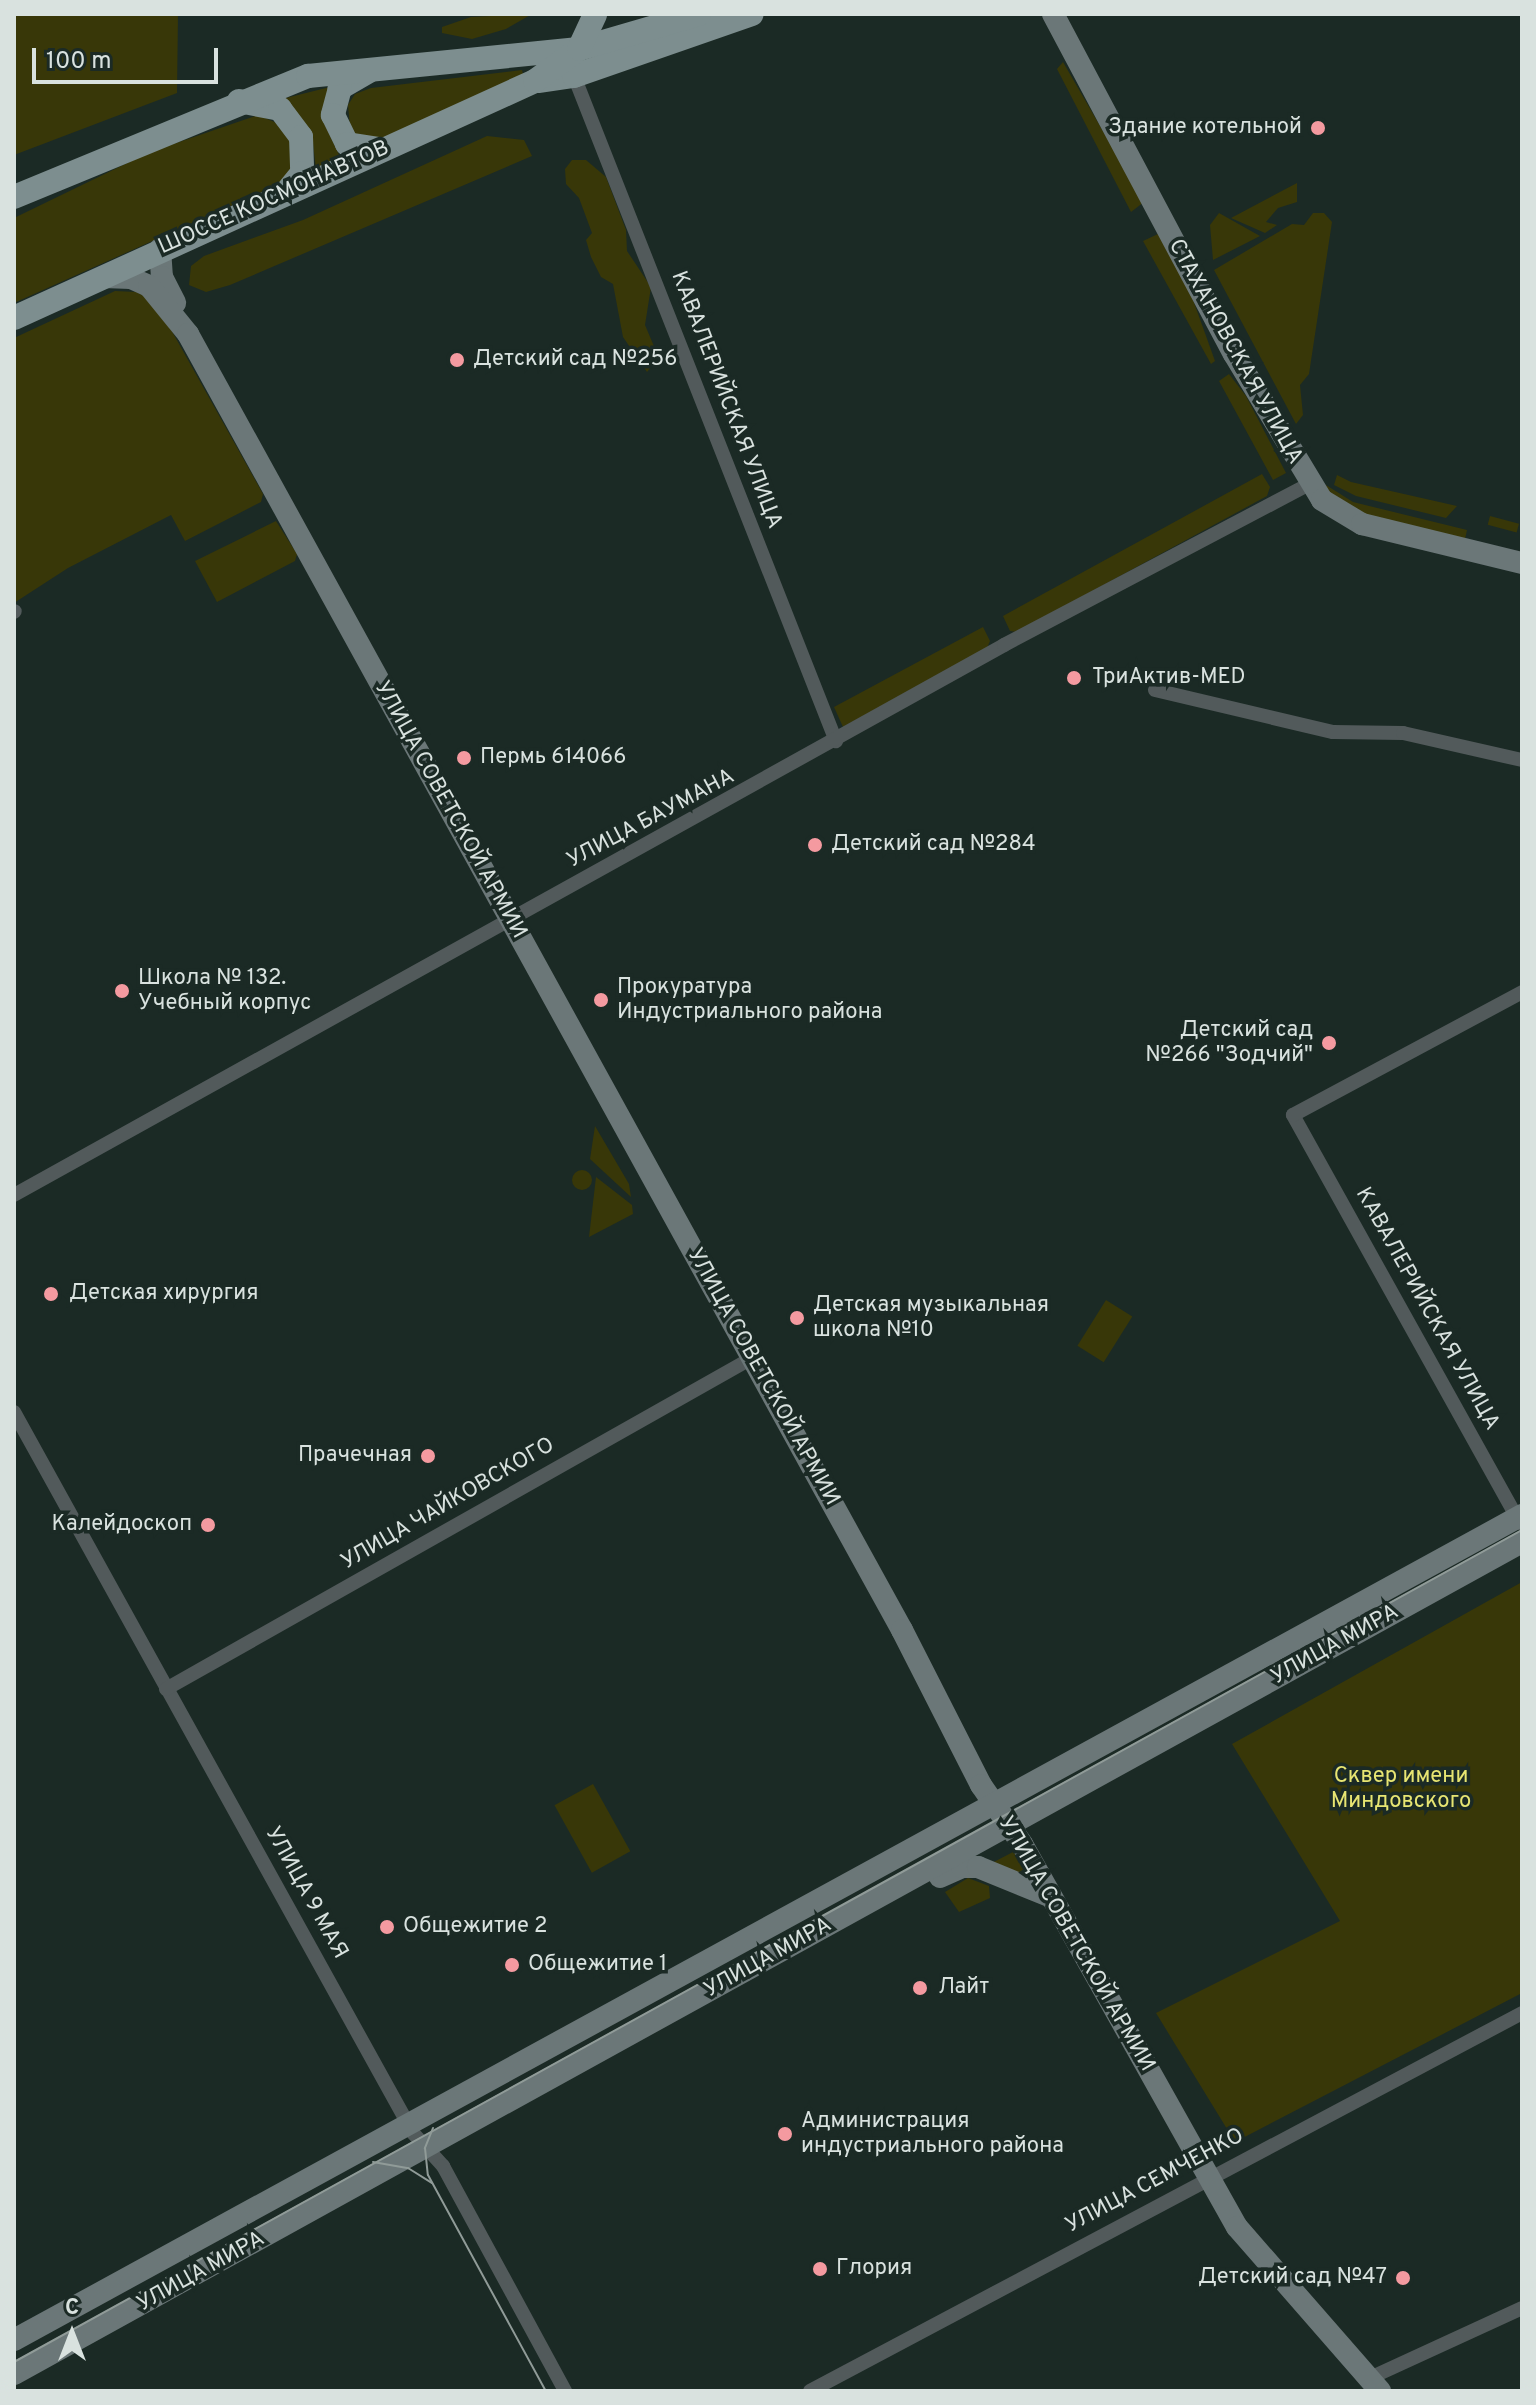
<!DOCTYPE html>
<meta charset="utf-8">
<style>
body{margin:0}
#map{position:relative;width:1536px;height:2405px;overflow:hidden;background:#1b2a25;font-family:Overpass,sans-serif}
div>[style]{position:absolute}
.green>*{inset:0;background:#383708;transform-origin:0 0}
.round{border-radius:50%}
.street>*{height:14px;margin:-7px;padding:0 7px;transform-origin:7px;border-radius:7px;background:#525a5b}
.secondary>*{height:22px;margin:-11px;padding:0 11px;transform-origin:11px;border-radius:11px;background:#6b7778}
.primary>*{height:24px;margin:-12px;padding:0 12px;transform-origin:12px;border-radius:12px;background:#7d8e8f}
.tram>*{height:2px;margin:-1px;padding:0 1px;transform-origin:1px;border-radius:1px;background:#909b98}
.dots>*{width:22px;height:22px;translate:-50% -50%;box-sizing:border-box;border:4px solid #1b2a25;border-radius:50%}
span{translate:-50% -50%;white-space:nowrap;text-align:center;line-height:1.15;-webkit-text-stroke:7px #1b2a25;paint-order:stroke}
.poi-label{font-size:22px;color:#d9e2df}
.right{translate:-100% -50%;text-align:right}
.left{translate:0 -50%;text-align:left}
.street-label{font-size:22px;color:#d9e2df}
.park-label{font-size:22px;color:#e7e572}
.frame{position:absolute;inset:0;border:16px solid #d9e2df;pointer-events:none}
.north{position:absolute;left:32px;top:2293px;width:80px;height:80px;-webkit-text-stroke:6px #1b2a25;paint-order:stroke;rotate:0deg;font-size:22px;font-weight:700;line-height:32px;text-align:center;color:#d9e2df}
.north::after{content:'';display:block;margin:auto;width:28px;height:36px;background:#d9e2df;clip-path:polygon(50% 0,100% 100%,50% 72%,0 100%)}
.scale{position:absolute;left:32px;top:48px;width:186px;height:36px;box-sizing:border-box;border:4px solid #d9e2df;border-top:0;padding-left:10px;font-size:24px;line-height:28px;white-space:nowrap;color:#d9e2df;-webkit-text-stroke:6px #1b2a25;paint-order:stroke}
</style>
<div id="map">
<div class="green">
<i style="clip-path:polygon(14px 14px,178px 14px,177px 93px,14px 155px)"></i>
<i style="clip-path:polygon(532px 14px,506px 29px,472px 39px,442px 33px,442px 27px,471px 17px)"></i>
<i style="clip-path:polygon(1063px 62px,1144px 202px,1131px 212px,1057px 69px)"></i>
<i style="clip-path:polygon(522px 70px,523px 74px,368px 147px,351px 138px,348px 105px,355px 94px,371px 88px)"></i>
<i style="clip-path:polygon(330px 87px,326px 127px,341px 159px,316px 170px,313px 143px,282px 99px)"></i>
<i style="clip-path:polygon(258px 115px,279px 124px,290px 137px,293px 178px,14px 303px,14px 218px,150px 152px)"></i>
<i style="clip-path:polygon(487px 136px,524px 140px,532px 156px,230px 285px,206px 292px,189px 285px,191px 266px,204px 256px,303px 220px)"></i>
<i style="clip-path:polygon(572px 160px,586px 160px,606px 177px,626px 230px,627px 251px,651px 287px,645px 325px,659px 358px,647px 372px,623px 337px,613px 284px,601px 277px,591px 257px,586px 240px,592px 233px,579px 198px,566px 184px,565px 169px)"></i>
<i style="clip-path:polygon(1297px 183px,1297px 202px,1278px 208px,1266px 222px,1277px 225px,1265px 233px,1231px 218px)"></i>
<i style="clip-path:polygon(1219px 213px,1260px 236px,1213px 260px,1210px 225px)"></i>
<i style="clip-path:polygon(1313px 213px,1324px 213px,1332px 222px,1309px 374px,1300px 385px,1303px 415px,1296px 424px,1214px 270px,1292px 224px,1304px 225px)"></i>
<i style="clip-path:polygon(1158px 234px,1192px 297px,1215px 361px,1211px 364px,1143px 241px)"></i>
<i style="clip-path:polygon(115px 291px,136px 292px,155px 301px,263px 494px,261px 502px,185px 541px,171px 515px,68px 568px,14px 603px,14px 338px)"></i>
<i style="clip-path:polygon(1229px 374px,1246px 396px,1286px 473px,1273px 480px,1219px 381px)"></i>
<i style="clip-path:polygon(1262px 474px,1270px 487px,1267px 496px,1017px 632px,1010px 631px,1003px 616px)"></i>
<i style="clip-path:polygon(1337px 475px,1351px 482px,1457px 506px,1446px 518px,1356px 496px,1334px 485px)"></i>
<i style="clip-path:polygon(1326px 485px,1353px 502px,1467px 530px,1464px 544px,1369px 521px,1329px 494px)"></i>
<i style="left:1490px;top:516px;width:30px;height:9px;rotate:15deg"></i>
<i style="clip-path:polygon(276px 521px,297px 554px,295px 561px,217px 602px,195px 561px)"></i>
<i style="clip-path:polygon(983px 627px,990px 641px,987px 648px,843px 727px,834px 707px)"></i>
<i style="clip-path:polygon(595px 1126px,629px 1184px,631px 1197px,590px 1159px)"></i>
<i class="round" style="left:572px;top:1170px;width:20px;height:20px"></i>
<i style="clip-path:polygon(596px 1177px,632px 1205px,633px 1214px,589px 1237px)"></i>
<i style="left:1106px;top:1300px;width:31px;height:54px;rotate:32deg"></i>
<i style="clip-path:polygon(1522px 1582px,1522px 1993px,1235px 2142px,1156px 2013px,1340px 1921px,1232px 1744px)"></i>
<i style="left:593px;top:1784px;width:77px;height:44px;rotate:61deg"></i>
<i style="clip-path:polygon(1015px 1851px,1032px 1883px,986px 1866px)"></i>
<i style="clip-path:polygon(968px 1878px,989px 1886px,990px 1898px,959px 1912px,945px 1892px)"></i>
</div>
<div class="street">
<i style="left:574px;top:76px;width:715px;rotate:68.5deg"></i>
<i style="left:14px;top:612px;width:1px;rotate:-45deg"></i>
<i style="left:1155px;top:690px;width:183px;rotate:13.3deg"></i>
<i style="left:1333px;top:732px;width:70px;rotate:0.8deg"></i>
<i style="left:1403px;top:733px;width:122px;rotate:12.8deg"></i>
<i style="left:14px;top:1195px;width:1133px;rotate:-29.05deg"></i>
<i style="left:1004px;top:645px;width:346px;rotate:-27.8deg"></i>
<i style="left:14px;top:1412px;width:824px;rotate:61.04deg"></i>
<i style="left:413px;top:2133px;width:45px;rotate:47.7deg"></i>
<i style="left:443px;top:2166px;width:256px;rotate:61.5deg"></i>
<i style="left:1520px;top:1523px;width:467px;rotate:-119.1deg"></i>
<i style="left:1293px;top:1115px;width:260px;rotate:-28.2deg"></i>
<i style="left:166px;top:1689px;width:673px;rotate:-29.46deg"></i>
<i style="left:1372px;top:2377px;width:165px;rotate:-24.7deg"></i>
<i style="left:810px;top:2391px;width:806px;rotate:-27.96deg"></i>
</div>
<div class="secondary">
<i style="left:1053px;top:14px;width:385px;rotate:62deg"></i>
<i style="left:1234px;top:354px;width:170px;rotate:58.9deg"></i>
<i style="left:1322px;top:500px;width:47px;rotate:31deg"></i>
<i style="left:1362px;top:524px;width:165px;rotate:13.7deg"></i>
<i style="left:160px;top:249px;width:28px;rotate:86deg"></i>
<i style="left:162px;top:277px;width:29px;rotate:63deg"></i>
<i style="left:103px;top:277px;width:28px;rotate:2deg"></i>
<i style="left:131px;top:278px;width:20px;rotate:24deg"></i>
<i style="left:149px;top:286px;width:62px;rotate:50.9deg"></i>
<i style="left:188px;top:334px;width:1480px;rotate:61.15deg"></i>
<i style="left:902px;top:1630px;width:174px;rotate:63deg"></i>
<i style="left:981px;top:1785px;width:72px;rotate:55.2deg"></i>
<i style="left:1022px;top:1844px;width:439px;rotate:60.7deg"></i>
<i style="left:1237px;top:2227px;width:218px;rotate:48.9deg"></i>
<i style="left:940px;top:1877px;width:24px;rotate:-24deg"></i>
<i style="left:962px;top:1867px;width:16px"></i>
<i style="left:978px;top:1867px;width:77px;rotate:22.2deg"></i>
<i style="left:14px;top:2340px;width:1719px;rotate:-28.68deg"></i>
<i style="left:14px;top:2374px;width:1722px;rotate:-28.89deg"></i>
</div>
<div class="primary">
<i style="left:369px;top:71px;width:34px;rotate:150deg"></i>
<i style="left:340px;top:88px;width:28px;rotate:105deg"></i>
<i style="left:333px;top:115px;width:32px;rotate:64deg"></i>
<i style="left:347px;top:144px;width:36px;rotate:9deg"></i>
<i style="left:538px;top:81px;width:36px;rotate:-8deg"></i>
<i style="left:574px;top:76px;width:188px;rotate:-19.2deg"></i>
<i style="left:239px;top:101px;width:42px;rotate:11deg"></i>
<i style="left:280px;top:109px;width:35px;rotate:53deg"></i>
<i style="left:301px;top:137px;width:36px;rotate:88deg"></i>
<i style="left:302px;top:173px;width:22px;rotate:129deg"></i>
<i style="left:14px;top:197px;width:318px;rotate:-22.4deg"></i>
<i style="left:308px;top:76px;width:272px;rotate:-5.7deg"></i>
<i style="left:579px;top:49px;width:125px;rotate:-16.3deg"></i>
<i style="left:14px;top:318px;width:572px;rotate:-24.46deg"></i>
<i style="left:535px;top:81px;width:54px;rotate:-36deg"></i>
<i style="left:579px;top:49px;width:38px;rotate:-65deg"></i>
</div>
<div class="tram">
<i style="left:433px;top:2128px;width:22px;rotate:112deg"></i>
<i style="left:425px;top:2148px;width:27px;rotate:84deg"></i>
<i style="left:428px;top:2175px;width:246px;rotate:61.4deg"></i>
<i style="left:373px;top:2162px;width:36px;rotate:10deg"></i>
<i style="left:408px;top:2168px;width:28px;rotate:32deg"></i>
<i style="left:14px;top:2362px;width:1722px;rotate:-28.89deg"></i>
</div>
<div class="dots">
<i style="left:1318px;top:128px;background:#f49aa0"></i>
<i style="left:457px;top:360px;background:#f49aa0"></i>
<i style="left:1074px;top:678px;background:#f49aa0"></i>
<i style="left:464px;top:758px;background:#f49aa0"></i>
<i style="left:815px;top:845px;background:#f49aa0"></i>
<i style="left:122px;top:991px;background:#f49aa0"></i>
<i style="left:601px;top:1000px;background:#f49aa0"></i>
<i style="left:1329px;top:1043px;background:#f49aa0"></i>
<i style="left:51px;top:1294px;background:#f49aa0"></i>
<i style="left:797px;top:1318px;background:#f49aa0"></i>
<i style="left:428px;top:1456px;background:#f49aa0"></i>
<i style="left:208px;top:1525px;background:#f49aa0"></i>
<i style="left:387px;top:1927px;background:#f49aa0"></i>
<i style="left:512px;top:1965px;background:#f49aa0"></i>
<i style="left:920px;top:1988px;background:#f49aa0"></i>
<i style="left:785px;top:2134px;background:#f49aa0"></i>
<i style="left:820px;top:2269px;background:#f49aa0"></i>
<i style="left:1403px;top:2278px;background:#f49aa0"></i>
</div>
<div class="poi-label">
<span class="right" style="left:1302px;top:128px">Здание котельной</span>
<span class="left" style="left:473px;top:360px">Детский сад №256</span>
<span class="left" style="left:1092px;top:678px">ТриАктив-MED</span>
<span class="left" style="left:480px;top:758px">Пермь 614066</span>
<span class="left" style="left:831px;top:845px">Детский сад №284</span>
<span class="left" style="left:138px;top:991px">Школа № 132.<br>Учебный корпус</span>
<span class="left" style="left:617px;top:1000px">Прокуратура<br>Индустриального района</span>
<span class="right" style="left:1313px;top:1043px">Детский сад<br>№266 "Зодчий"</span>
<span class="left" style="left:69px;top:1294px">Детская хирургия</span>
<span class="left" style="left:813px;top:1318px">Детская музыкальная<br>школа №10</span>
<span class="right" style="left:412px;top:1456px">Прачечная</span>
<span class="right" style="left:192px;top:1525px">Калейдоскоп</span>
<span class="left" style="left:403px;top:1927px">Общежитие 2</span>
<span class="left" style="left:528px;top:1965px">Общежитие 1</span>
<span class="left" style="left:938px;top:1988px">Лайт</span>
<span class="left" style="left:801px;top:2134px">Администрация<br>индустриального района</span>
<span class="left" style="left:836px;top:2269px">Глория</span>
<span class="right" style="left:1387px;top:2278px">Детский сад №47</span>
</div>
<div class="street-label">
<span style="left:274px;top:198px;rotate:-24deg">ШОССЕ КОСМОНАВТОВ</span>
<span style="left:1235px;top:352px;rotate:61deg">СТАХАНОВСКАЯ УЛИЦА</span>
<span style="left:726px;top:400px;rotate:69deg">КАВАЛЕРИЙСКАЯ УЛИЦА</span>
<span style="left:450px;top:810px;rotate:61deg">УЛИЦА СОВЕТСКОЙ АРМИИ</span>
<span style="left:651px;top:819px;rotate:-28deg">УЛИЦА БАУМАНА</span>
<span style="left:1427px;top:1309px;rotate:61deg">КАВАЛЕРИЙСКАЯ УЛИЦА</span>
<span style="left:763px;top:1377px;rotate:61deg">УЛИЦА СОВЕТСКОЙ АРМИИ</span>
<span style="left:448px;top:1504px;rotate:-30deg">УЛИЦА ЧАЙКОВСКОГО</span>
<span style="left:1335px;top:1645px;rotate:-29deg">УЛИЦА МИРА</span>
<span style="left:306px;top:1893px;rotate:61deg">УЛИЦА 9 МАЯ</span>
<span style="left:1076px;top:1944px;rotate:60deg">УЛИЦА СОВЕТСКОЙ АРМИИ</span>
<span style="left:768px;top:1958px;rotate:-29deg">УЛИЦА МИРА</span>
<span style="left:1155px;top:2181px;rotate:-28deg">УЛИЦА СЕМЧЕНКО</span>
<span style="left:201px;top:2272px;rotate:-29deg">УЛИЦА МИРА</span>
</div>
<div class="park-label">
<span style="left:1401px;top:1789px">Сквер имени<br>Миндовского</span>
</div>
<div class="frame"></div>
<div class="north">С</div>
<div class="scale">100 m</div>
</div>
